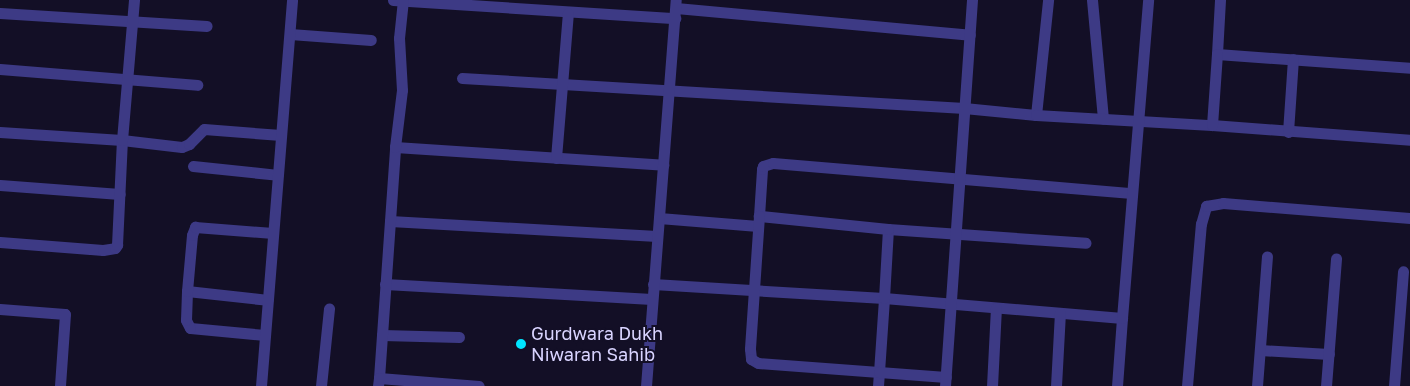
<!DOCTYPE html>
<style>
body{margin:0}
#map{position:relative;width:1410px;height:386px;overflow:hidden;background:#130f26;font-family:"Golos Text",sans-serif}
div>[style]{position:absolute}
.minor>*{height:11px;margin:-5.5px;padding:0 5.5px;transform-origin:5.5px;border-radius:5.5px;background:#3d3a85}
.dots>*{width:14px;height:14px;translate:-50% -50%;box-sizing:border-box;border:2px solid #130f26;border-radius:50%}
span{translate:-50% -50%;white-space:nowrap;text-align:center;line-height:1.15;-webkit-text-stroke:4px #130f26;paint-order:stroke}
.poi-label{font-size:18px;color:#d9d4ff}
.left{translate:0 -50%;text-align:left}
</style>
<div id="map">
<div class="minor">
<i style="left:393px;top:0;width:283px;rotate:3.7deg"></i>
<i style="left:1092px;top:0;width:119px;rotate:84.7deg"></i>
<i style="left:1220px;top:0;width:54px;rotate:93.2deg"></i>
<i style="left:1217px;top:54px;width:194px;rotate:4.1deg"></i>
<i style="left:676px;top:8px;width:295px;rotate:5.2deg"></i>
<i style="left:0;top:13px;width:207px;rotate:3.6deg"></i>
<i style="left:290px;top:34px;width:81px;rotate:4.2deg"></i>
<i style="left:0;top:69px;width:198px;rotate:4.6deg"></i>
<i style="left:462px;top:78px;width:503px;rotate:3.42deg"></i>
<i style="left:964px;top:108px;width:72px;rotate:5.6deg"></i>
<i style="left:1036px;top:115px;width:116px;rotate:-84deg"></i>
<i style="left:1036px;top:115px;width:176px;rotate:3.3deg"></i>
<i style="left:1212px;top:125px;width:199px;rotate:4.3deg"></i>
<i style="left:1212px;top:125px;width:71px;rotate:-86deg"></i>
<i style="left:0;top:132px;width:122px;rotate:3.8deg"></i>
<i style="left:122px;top:140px;width:60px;rotate:6.7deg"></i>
<i style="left:182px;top:147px;width:8px;rotate:-23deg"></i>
<i style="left:189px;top:144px;width:21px;rotate:-45deg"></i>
<i style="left:204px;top:129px;width:77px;rotate:4.5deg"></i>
<i style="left:1288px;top:132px;width:73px;rotate:-86.1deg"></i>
<i style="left:395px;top:147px;width:269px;rotate:3.8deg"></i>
<i style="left:556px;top:158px;width:145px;rotate:-85.3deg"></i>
<i style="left:193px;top:166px;width:85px;rotate:6deg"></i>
<i style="left:0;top:185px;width:120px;rotate:4.3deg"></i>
<i style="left:759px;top:216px;width:47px;rotate:-86.3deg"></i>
<i style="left:762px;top:169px;width:3px;rotate:-72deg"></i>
<i style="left:763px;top:166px;width:10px;rotate:-17deg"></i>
<i style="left:773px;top:163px;width:360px;rotate:4.8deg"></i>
<i style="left:659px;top:218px;width:99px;rotate:4.6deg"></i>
<i style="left:390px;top:221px;width:267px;rotate:3.2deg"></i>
<i style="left:888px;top:229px;width:198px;rotate:4deg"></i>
<i style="left:0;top:242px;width:103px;rotate:4.4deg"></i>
<i style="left:103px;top:250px;width:12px;rotate:-9deg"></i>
<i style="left:115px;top:248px;width:4px;rotate:-56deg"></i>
<i style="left:117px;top:245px;width:105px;rotate:-87.3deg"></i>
<i style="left:122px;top:140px;width:141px;rotate:-85.1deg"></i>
<i style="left:385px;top:284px;width:267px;rotate:3.2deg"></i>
<i style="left:653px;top:284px;width:231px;rotate:3.5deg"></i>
<i style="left:884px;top:298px;width:239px;rotate:4.8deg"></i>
<i style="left:1122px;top:318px;width:68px;rotate:94.2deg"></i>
<i style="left:187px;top:291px;width:81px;rotate:6.3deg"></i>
<i style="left:0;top:309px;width:65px;rotate:4.4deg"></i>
<i style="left:65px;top:314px;width:72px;rotate:94deg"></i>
<i style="left:1122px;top:318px;width:319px;rotate:-85.3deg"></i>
<i style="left:265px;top:335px;width:75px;rotate:-174.7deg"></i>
<i style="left:190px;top:328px;width:9px;rotate:-117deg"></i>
<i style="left:186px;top:320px;width:29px;rotate:-88deg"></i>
<i style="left:187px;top:291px;width:56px;rotate:-84.9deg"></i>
<i style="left:192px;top:235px;width:9px;rotate:-69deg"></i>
<i style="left:195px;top:227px;width:78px;rotate:4.4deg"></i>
<i style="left:382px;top:335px;width:77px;rotate:1.5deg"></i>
<i style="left:1260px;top:350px;width:69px;rotate:3.3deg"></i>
<i style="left:379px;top:378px;width:232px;rotate:-86deg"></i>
<i style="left:395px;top:147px;width:57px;rotate:-83deg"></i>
<i style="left:402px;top:90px;width:52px;rotate:-93.3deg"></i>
<i style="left:399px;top:38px;width:36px;rotate:-84deg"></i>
<i style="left:261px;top:386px;width:387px;rotate:-85.4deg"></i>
<i style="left:321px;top:386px;width:78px;rotate:-84.1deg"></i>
<i style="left:378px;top:386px;width:8px;rotate:-83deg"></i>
<i style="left:379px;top:378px;width:100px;rotate:4.6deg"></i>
<i style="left:646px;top:386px;width:387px;rotate:-85.6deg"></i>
<i style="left:878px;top:386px;width:14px;rotate:-86deg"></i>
<i style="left:879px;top:372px;width:74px;rotate:-86.1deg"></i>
<i style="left:884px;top:298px;width:69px;rotate:-86.7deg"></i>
<i style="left:888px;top:229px;width:130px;rotate:-174.2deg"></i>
<i style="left:759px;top:216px;width:133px;rotate:93.9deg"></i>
<i style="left:750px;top:349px;width:10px;rotate:84deg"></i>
<i style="left:751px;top:359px;width:8px;rotate:30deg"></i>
<i style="left:758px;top:363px;width:121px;rotate:4.3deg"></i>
<i style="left:879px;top:372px;width:67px;rotate:4.3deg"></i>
<i style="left:945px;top:386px;width:387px;rotate:-86deg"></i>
<i style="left:992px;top:386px;width:78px;rotate:-87.1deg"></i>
<i style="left:1056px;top:386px;width:73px;rotate:-86.9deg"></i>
<i style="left:1187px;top:386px;width:163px;rotate:-85.1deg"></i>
<i style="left:1201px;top:224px;width:19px;rotate:-74deg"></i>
<i style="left:1206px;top:206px;width:17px;rotate:-10deg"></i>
<i style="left:1223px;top:203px;width:188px;rotate:4.6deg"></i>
<i style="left:1257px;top:386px;width:130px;rotate:-85.6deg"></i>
<i style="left:1326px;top:386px;width:128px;rotate:-85.5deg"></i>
<i style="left:1394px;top:386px;width:115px;rotate:-85.5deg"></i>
</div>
<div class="dots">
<i style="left:521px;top:344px;background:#00e5ff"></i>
</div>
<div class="poi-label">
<span class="left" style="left:531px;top:344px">Gurdwara Dukh<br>Niwaran Sahib</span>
</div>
</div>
